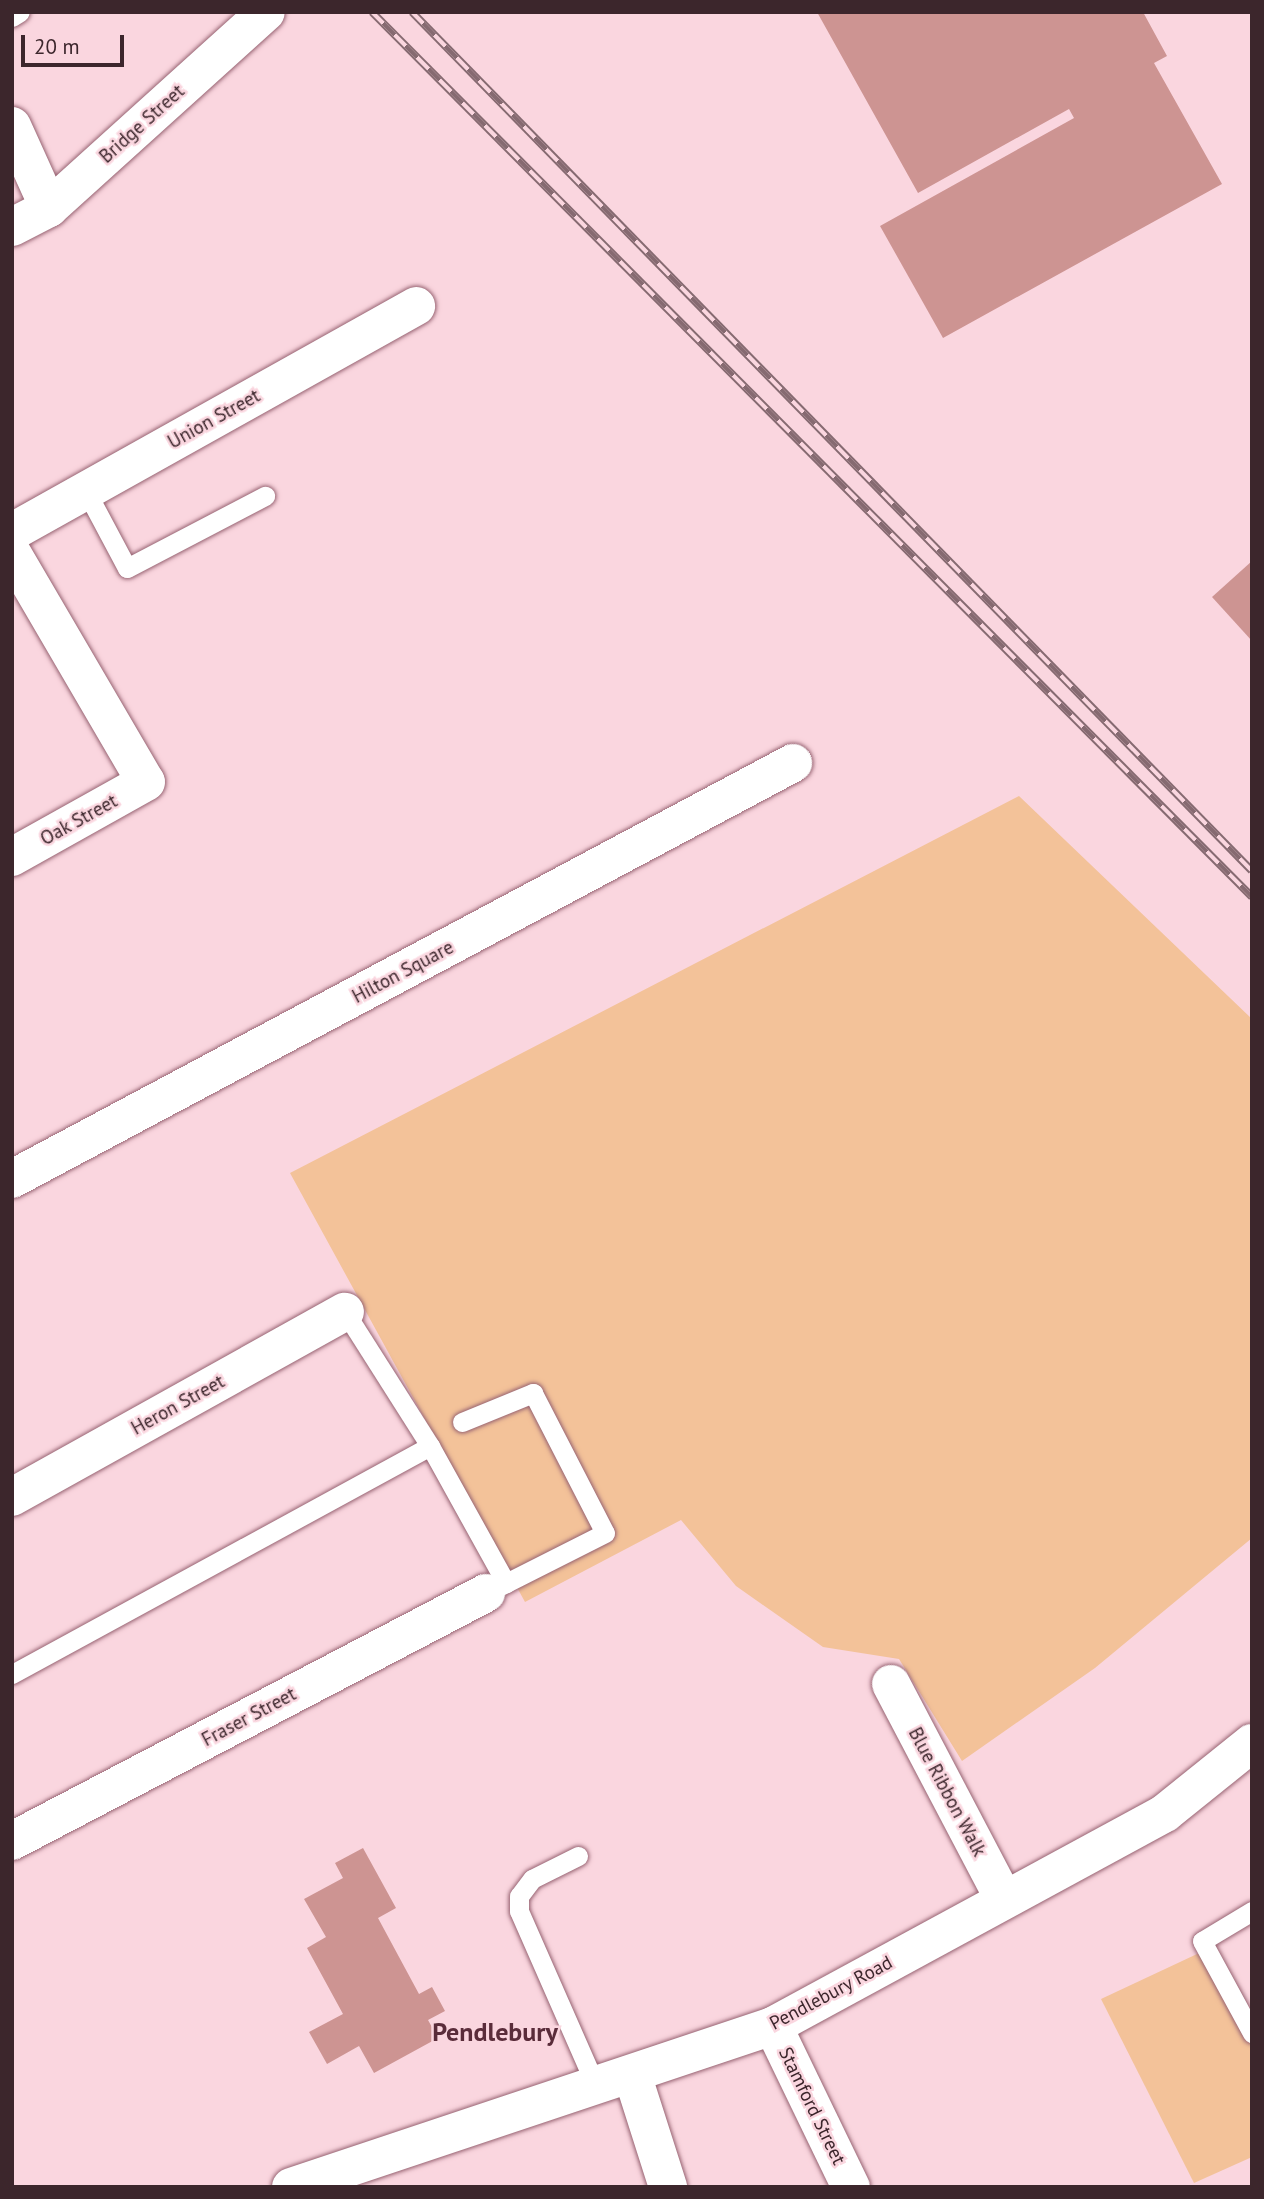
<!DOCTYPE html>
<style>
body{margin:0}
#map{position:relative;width:1264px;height:2199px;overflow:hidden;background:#fad6df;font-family:"PT Sans",sans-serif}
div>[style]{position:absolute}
.green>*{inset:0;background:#f3c299}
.building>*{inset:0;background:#cd9492}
.roads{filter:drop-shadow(0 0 2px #976372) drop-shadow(0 0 2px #976372)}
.service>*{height:19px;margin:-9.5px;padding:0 9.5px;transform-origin:9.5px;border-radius:9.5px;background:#fff}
.minor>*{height:38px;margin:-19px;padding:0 19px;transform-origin:19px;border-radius:19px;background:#fff}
.rail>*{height:8px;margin-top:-4px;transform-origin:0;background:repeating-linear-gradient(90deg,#fad6df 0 16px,#866a71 0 32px);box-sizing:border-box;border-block:2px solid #866a71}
span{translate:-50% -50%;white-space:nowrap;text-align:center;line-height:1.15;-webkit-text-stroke:5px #fad6df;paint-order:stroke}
.street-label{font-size:19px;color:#3c262c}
.district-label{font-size:26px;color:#5a2c3a;font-weight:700}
.frame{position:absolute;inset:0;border:14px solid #3c262c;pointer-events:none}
.scale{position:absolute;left:21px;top:35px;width:103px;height:32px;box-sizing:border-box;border:4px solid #3c262c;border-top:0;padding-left:9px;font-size:21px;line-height:24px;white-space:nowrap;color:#3c262c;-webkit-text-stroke:5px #fad6df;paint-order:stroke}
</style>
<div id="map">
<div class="green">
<i style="clip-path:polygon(1019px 796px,1252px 1019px,1252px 1538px,1095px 1668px,962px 1761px,899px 1659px,823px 1647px,736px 1586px,681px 1520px,525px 1602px,290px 1173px)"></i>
<i style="clip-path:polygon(1212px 1947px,1252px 2032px,1252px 2157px,1194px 2183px,1101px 1999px)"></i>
</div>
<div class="building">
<i style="clip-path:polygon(817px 12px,1143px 12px,1167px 56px,1154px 63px,1222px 184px,943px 338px,880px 226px,1074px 118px,1069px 109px,918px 193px)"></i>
<i style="clip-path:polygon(1252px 561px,1252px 641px,1212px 597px)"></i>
<i style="clip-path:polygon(363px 1848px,396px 1908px,378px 1918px,419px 1994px,432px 1987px,445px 2011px,428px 2020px,438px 2038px,374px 2073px,359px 2046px,327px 2064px,309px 2032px,343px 2014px,307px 1948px,326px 1937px,304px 1899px,343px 1878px,335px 1863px)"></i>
</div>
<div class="roads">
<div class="service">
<i style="left:12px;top:17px;width:9px;rotate:-32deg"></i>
<i style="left:86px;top:491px;width:87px;rotate:62deg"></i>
<i style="left:127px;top:568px;width:156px;rotate:-27.6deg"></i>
<i style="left:345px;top:1312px;width:159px;rotate:57.6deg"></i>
<i style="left:462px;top:1422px;width:77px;rotate:-22.2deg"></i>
<i style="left:533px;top:1393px;width:157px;rotate:62.8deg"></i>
<i style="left:605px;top:1533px;width:122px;rotate:153.2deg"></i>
<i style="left:12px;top:1674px;width:476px;rotate:-28.6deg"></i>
<i style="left:430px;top:1446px;width:157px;rotate:61deg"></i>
<i style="left:578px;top:1856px;width:51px;rotate:153.4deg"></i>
<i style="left:532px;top:1879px;width:21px;rotate:127deg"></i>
<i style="left:519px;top:1896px;width:15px;rotate:90deg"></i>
<i style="left:519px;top:1911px;width:191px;rotate:66.3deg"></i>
<i style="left:1252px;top:1911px;width:58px;rotate:149deg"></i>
<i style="left:1202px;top:1941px;width:105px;rotate:61.5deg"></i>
</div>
<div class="minor">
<i style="left:12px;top:126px;width:90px;rotate:65.7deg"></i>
<i style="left:12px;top:227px;width:42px;rotate:-27.2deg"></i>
<i style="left:49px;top:208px;width:292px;rotate:-42.1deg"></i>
<i style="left:12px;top:532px;width:463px;rotate:-29.2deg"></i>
<i style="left:12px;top:553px;width:265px;rotate:59.7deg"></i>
<i style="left:146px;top:782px;width:154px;rotate:150.8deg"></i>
<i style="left:12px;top:1179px;width:885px;rotate:-28.04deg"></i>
<i style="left:12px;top:1497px;width:381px;rotate:-29.1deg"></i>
<i style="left:891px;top:1684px;width:243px;rotate:62.3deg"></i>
<i style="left:12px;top:1841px;width:535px;rotate:-27.62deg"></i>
<i style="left:773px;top:2026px;width:179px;rotate:64.2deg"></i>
<i style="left:632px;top:2074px;width:119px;rotate:72.3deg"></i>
<i style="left:291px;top:2187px;width:508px;rotate:-18.47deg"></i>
<i style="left:773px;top:2026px;width:446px;rotate:-28.5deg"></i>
<i style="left:1165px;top:1813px;width:112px;rotate:-38.8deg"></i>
</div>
</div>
<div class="rail">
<i style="left:372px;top:12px;width:1248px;rotate:45.16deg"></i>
<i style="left:412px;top:12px;width:1201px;rotate:45.64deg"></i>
</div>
<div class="street-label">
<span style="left:142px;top:124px;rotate:-42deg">Bridge Street</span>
<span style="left:214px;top:419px;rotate:-29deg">Union Street</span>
<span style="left:79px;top:820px;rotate:-29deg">Oak Street</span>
<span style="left:403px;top:972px;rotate:-28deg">Hilton Square</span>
<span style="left:178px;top:1405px;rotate:-29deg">Heron Street</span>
<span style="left:249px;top:1717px;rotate:-28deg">Fraser Street</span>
<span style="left:947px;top:1792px;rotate:62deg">Blue Ribbon Walk</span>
<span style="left:831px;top:1993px;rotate:-28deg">Pendlebury Road</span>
<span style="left:812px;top:2106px;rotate:64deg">Stamford Street</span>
</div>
<div class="district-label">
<span style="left:495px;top:2032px">Pendlebury</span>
</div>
<div class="frame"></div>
<div class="scale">20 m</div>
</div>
